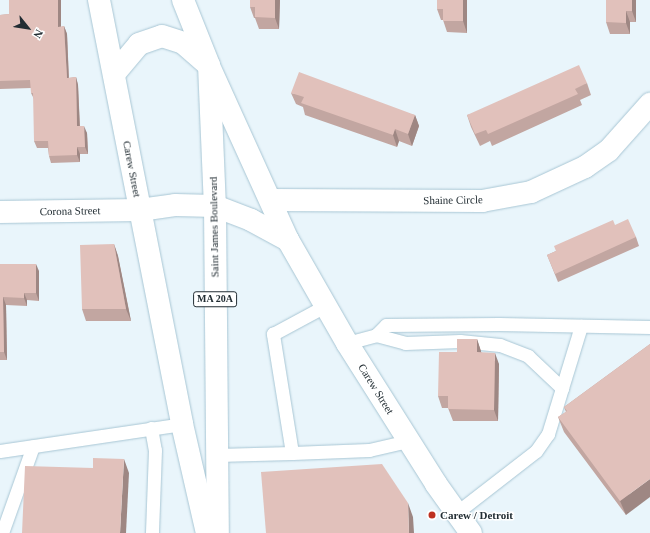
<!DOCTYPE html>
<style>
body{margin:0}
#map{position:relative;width:650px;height:533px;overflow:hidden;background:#e9f5fb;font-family:"Times New Roman",serif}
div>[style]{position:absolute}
.roads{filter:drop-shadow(0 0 1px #a8c6d4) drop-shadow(0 0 1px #a8c6d4)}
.lane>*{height:13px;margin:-6.5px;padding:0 6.5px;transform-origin:6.5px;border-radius:6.5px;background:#fff}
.street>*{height:22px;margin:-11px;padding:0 11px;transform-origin:11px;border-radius:11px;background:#fff}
.secondary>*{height:22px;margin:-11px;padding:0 11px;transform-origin:11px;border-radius:11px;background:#fff}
.primary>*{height:22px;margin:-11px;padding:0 11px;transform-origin:11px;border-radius:11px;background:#fff}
.wall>*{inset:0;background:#c2a6a1}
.shaded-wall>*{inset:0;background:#9e8783}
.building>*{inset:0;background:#e1c1bb}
.dots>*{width:11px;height:11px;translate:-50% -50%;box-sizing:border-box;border:2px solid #fff;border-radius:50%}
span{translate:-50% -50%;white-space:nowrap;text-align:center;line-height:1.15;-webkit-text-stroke:3px #fff;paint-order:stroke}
.shield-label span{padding:1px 3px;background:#fff;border:1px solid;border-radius:3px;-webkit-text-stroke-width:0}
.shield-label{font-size:10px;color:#222d33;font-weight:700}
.street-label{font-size:11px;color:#222d33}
.poi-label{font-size:11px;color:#222d33;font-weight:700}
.left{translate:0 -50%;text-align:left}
.north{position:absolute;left:8px;top:8px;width:40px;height:40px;-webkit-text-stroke:3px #fff;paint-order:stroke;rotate:120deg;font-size:11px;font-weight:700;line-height:16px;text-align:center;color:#222d33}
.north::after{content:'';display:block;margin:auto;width:14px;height:18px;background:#222d33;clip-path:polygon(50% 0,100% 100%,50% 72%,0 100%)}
</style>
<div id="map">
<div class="roads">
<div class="lane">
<i style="left:376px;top:335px;width:30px;rotate:15deg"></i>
<i style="left:405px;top:343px;width:55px;rotate:-2.1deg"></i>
<i style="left:460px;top:341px;width:40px;rotate:5.7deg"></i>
<i style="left:500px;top:345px;width:30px;rotate:21deg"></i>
<i style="left:528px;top:356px;width:47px;rotate:43.3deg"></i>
<i style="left:347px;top:343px;width:30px;rotate:-15deg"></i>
<i style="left:376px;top:335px;width:14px;rotate:-45deg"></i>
<i style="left:386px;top:325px;width:113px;rotate:-0.5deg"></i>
<i style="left:499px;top:324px;width:151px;rotate:1.1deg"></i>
<i style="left:151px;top:428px;width:22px;rotate:80deg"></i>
<i style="left:155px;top:450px;width:83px;rotate:92.1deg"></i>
<i style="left:0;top:451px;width:184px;rotate:-8.4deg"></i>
<i style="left:292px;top:453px;width:77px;rotate:-2.2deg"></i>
<i style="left:369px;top:450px;width:40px;rotate:-13deg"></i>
<i style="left:217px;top:455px;width:75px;rotate:-1.5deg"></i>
<i style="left:292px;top:453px;width:121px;rotate:-99.1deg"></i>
<i style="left:273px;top:334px;width:59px;rotate:-28.3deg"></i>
<i style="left:456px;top:513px;width:101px;rotate:-37.8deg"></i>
<i style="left:536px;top:451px;width:21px;rotate:-55deg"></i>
<i style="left:548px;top:434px;width:113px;rotate:-73deg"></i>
<i style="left:2px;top:533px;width:92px;rotate:-70.4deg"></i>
</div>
<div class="street">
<i style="left:271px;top:200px;width:211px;rotate:0.3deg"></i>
<i style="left:482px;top:201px;width:50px;rotate:-10.4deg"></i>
<i style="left:531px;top:192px;width:60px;rotate:-24.8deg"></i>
<i style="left:585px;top:167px;width:29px;rotate:-35deg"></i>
<i style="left:609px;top:150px;width:62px;rotate:-48.3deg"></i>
<i style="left:0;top:212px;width:140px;rotate:-0.8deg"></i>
</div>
<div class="secondary">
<i style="left:209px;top:66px;width:191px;rotate:65.6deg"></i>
<i style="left:288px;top:240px;width:119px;rotate:60.2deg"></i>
<i style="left:347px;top:343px;width:167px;rotate:57.7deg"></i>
<i style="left:436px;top:484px;width:60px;rotate:54.5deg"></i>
<i style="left:140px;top:210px;width:35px;rotate:-8deg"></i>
<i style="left:175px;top:205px;width:40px;rotate:1.4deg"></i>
<i style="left:215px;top:206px;width:39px;rotate:21deg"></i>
<i style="left:251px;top:220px;width:42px;rotate:28.4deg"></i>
</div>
<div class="primary">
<i style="left:99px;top:0;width:432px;rotate:78.9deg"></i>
<i style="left:182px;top:424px;width:112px;rotate:77.1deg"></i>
<i style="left:183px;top:0;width:70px;rotate:68.2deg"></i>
<i style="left:209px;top:65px;width:141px;rotate:87.6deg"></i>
<i style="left:215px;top:206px;width:327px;rotate:89.5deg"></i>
<i style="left:114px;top:74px;width:39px;rotate:-50deg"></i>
<i style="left:139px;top:44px;width:24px;rotate:-19deg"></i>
<i style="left:162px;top:36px;width:22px;rotate:18deg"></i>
<i style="left:183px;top:43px;width:30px;rotate:41deg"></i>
</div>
</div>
<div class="wall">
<i style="clip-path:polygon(250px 0,280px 0,279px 29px,259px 29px,255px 18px,254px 18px,250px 7px)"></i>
<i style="clip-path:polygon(437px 0,467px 0,467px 33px,447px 32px,443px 20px,441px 20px,437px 9px)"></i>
<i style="clip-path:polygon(636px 0,636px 22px,630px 22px,630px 34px,610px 34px,606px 22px)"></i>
<i style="clip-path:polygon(9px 14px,61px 27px,64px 26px,67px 34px,69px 78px,76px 77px,78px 85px,80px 126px,87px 133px,88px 154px,80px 154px,80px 162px,51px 163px,49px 156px,48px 148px,37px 148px,34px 141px,34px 99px,31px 93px,31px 88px,0 89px,0 15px)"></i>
<i style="clip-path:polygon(587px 83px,591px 95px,580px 100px,582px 105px,492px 146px,490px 141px,480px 146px,471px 127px,467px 115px)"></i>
<i style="clip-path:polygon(291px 93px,415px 115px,419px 126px,412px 146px,399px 141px,397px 147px,305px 115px,303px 107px,296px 104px)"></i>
<i style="clip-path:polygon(615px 225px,636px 237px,639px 246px,558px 282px,547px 255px)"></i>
<i style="clip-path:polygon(114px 244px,118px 256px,131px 321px,86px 321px,82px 309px)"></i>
<i style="clip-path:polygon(0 264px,39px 271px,39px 301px,27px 300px,27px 306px,6px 305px,7px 360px,0 360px)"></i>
<i style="clip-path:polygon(477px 339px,481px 352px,499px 364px,498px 421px,453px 421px,448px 408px,442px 408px,438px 396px)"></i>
<i style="clip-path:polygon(650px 344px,626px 515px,564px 432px,558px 417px,566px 412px,564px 407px)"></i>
</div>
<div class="shaded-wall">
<i style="clip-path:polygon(58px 0,61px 0,61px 34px,58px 27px)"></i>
<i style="clip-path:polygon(275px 0,280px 0,279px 29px,275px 18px)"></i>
<i style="clip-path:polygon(463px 0,467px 0,467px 33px,463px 21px)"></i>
<i style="clip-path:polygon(632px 0,636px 0,636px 22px,632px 11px)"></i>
<i style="clip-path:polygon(626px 11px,630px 22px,630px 34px,626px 23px)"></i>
<i style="clip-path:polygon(64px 26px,67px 34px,69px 85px,67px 78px)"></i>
<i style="clip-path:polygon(76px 77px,78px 85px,80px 133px,77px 126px)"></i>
<i style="clip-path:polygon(415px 115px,419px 126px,412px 146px,408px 134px)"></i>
<i style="clip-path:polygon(84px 126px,87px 133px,88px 154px,85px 147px)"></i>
<i style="clip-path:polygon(395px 129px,399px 141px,397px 147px,393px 135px)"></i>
<i style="clip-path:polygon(77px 147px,80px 154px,80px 162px,77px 155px)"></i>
<i style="clip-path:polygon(114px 244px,118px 256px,131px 321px,126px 309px)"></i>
<i style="clip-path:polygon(36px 264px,39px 271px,39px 301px,36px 293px)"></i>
<i style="clip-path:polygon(24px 293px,27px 300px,27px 306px,24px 298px)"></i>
<i style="clip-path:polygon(3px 297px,6px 305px,7px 360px,4px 352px)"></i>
<i style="clip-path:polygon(477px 339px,481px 351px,481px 364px,477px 352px)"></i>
<i style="clip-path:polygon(495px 353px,499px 364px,498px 421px,494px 410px)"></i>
<i style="clip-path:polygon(124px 459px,129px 473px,126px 533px,120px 533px)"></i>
<i style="clip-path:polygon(650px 479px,650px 497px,626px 515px,620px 501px)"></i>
<i style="clip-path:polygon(408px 503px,413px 517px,414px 533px,409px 533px)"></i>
</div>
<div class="building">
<i style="clip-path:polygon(9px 0,58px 0,58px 27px,64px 26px,67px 78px,76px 77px,77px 126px,84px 126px,85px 147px,77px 147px,77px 155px,49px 156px,48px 141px,34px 141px,33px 93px,31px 93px,30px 80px,0 81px,0 15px,9px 14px)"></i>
<i style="clip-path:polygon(250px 0,275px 0,275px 18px,255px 17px,255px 7px,250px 7px)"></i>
<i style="clip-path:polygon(437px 0,463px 0,463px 21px,443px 21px,443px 9px,437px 9px)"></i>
<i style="clip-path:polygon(606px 0,632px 0,632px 11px,626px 11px,626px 23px,606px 22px)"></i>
<i style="clip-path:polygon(579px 65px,587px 83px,575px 89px,578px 94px,488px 134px,486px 130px,475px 134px,467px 115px)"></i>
<i style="clip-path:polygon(299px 72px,415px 115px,408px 134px,395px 129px,393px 135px,301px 103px,304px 97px,291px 93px)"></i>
<i style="clip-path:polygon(628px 219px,636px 237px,555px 274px,547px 255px,556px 251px,554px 246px,613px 220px,615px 225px)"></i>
<i style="clip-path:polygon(114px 244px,126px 309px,82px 309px,80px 245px)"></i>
<i style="clip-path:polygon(0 264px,36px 264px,36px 293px,24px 293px,24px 298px,3px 297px,4px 352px,0 352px)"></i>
<i style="clip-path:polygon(457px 339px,477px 339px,477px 352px,495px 353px,494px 410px,448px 409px,448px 396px,438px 396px,439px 352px,457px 352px)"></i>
<i style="clip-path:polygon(650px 344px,650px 479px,620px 501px,558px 417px,567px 411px,564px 407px)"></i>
<i style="clip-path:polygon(93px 458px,124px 459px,120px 533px,22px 533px,25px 466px,93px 468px)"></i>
<i style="clip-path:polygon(382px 464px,408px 503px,409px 533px,266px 533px,261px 472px)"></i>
</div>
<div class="dots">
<i style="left:432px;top:515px;background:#be3121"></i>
</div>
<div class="shield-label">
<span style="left:215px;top:299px">MA 20A</span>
</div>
<div class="street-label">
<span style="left:132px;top:169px;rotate:79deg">Carew Street</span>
<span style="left:453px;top:200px;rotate:-1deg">Shaine Circle</span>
<span style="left:70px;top:211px;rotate:-1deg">Corona Street</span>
<span style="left:214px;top:227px;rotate:-91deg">Saint James Boulevard</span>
<span style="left:376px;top:389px;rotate:58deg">Carew Street</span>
</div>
<div class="poi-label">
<span class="left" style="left:440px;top:515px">Carew / Detroit</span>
</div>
<div class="north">N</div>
</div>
